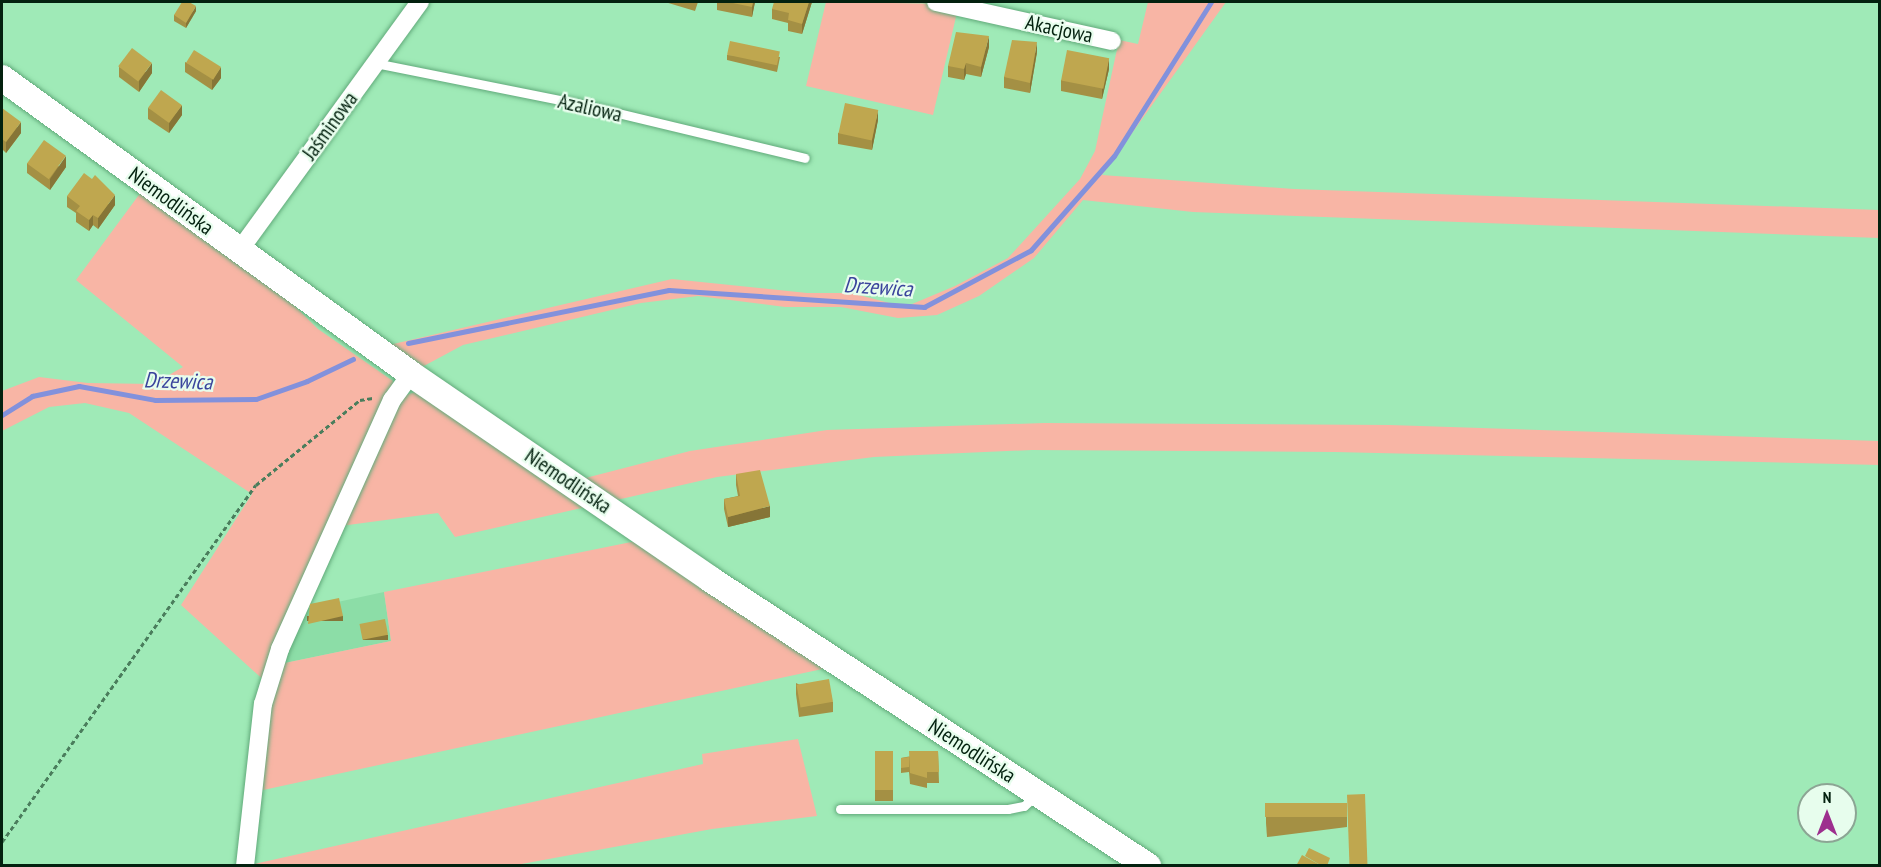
<!DOCTYPE html>
<meta charset="utf-8">
<style>
body{margin:0}
#map{position:relative;width:1881px;height:867px;overflow:hidden;background:#9feab7;font-family:"PT Sans Narrow",sans-serif}
div>[style]{position:absolute}
.built>*{inset:0;background:#8cdda7}
.green>*{inset:0;background:#f8b5a5}
.stream>*{height:5px;margin:-2.5px;padding:0 2.5px;transform-origin:2.5px;border-radius:2.5px;background:#8291dc}
.path>*{height:3px;margin-top:-1.5px;transform-origin:0;background:repeating-linear-gradient(90deg,#4a7d5c 0 4.5px,transparent 0 7.5px)}
.roads{filter:drop-shadow(0 0 2px #61aa7a) drop-shadow(0 0 2px #61aa7a)}
.service>*{height:9px;margin:-4.5px;padding:0 4.5px;transform-origin:4.5px;border-radius:4.5px;background:#fff}
.minor>*{height:18px;margin:-9px;padding:0 9px;transform-origin:9px;border-radius:9px;background:#fff}
.secondary>*{height:26px;margin:-13px;padding:0 13px;transform-origin:13px;border-radius:13px;background:#fff}
.wall>*{inset:0;background:#a49044;transform-origin:0 0}
.shaded-wall>*{inset:0;background:#867537;transform-origin:0 0}
.building>*{inset:0;background:#bfa74f;transform-origin:0 0}
span{translate:-50% -50%;white-space:nowrap;text-align:center;line-height:1.15;-webkit-text-stroke:4.5px #e7fded;paint-order:stroke}
.street-label{font-size:21px;color:#03210f}
.water-label{font-size:22px;color:#3a449c;font-style:italic}
.frame{position:absolute;inset:0;border:3px solid #03210f;pointer-events:none}
.north{position:absolute;left:1797px;top:783px;width:60px;height:60px;box-sizing:border-box;background:#e7fded;border:2px solid #8ca594;border-radius:50%;rotate:0deg;font-size:16px;font-weight:700;line-height:24px;text-align:center;color:#03210f}
.north::after{content:'';display:block;margin:auto;width:21px;height:27px;background:#9d2f8e;clip-path:polygon(50% 0,100% 100%,50% 72%,0 100%)}
</style>
<div id="map">
<div class="built">
<i style="clip-path:polygon(384px 592px,391px 641px,275px 665px,296px 611px)"></i>
</div>
<div class="green">
<i style="clip-path:polygon(826px 2px,959px 4px,933px 115px,806px 86px)"></i>
<i style="clip-path:polygon(1148px 2px,1226px 2px,1102px 175px,1294px 189px,1879px 210px,1879px 238px,1193px 212px,1083px 200px,1034px 258px,979px 296px,937px 315px,898px 318px,841px 307px,785px 307px,698px 296px,641px 303px,463px 345px,422px 367px,389px 345px,672px 279px,807px 293px,851px 293px,905px 307px,955px 286px,1008px 258px,1080px 179px,1095px 151px,1119px 40px,1138px 44px)"></i>
<i style="clip-path:polygon(147px 184px,239px 251px,318px 329px,393px 381px,392px 400px,415px 392px,570px 482px,690px 451px,827px 430px,1044px 423px,1390px 425px,1879px 441px,1880px 465px,1335px 452px,1032px 450px,874px 457px,717px 477px,455px 537px,438px 513px,333px 527px,275px 665px,391px 641px,384px 592px,651px 538px,841px 665px,254px 792px,269px 685px,181px 605px,252px 494px,129px 413px,85px 403px,49px 407px,2px 431px,2px 391px,39px 377px,88px 383px,153px 384px,183px 367px,76px 280px)"></i>
<i style="clip-path:polygon(798px 739px,817px 816px,712px 829px,516px 865px,245px 866px,703px 764px,702px 754px)"></i>
</div>
<div class="stream">
<i style="left:408px;top:343px;width:266px;rotate:-11.5deg"></i>
<i style="left:669px;top:290px;width:256px;rotate:3.8deg"></i>
<i style="left:924px;top:307px;width:121px;rotate:-28deg"></i>
<i style="left:1031px;top:250px;width:125px;rotate:-48.6deg"></i>
<i style="left:1114px;top:156px;width:182px;rotate:-57.8deg"></i>
<i style="left:2px;top:415px;width:36px;rotate:-32deg"></i>
<i style="left:32px;top:396px;width:48px;rotate:-12deg"></i>
<i style="left:79px;top:386px;width:77px;rotate:10.4deg"></i>
<i style="left:155px;top:400px;width:101px;rotate:-0.6deg"></i>
<i style="left:256px;top:399px;width:54px;rotate:-19.4deg"></i>
<i style="left:307px;top:381px;width:51px;rotate:-25.6deg"></i>
</div>
<div class="path">
<i style="left:2px;top:842px;width:438px;rotate:-54.6deg"></i>
<i style="left:256px;top:485px;width:134px;rotate:-39.3deg"></i>
<i style="left:360px;top:400px;width:13px;rotate:-9deg"></i>
</div>
<div class="roads">
<div class="service">
<i style="left:375px;top:63px;width:209px;rotate:11.3deg"></i>
<i style="left:580px;top:104px;width:231px;rotate:13.5deg"></i>
<i style="left:840px;top:809px;width:168px"></i>
<i style="left:1008px;top:809px;width:16px;rotate:-11deg"></i>
<i style="left:1024px;top:806px;width:18px;rotate:-43deg"></i>
</div>
<div class="minor">
<i style="left:936px;top:2px;width:180px;rotate:12.5deg"></i>
<i style="left:239px;top:251px;width:308px;rotate:-54deg"></i>
<i style="left:245px;top:866px;width:163px;rotate:-83.7deg"></i>
<i style="left:263px;top:704px;width:58px;rotate:-72.8deg"></i>
<i style="left:280px;top:649px;width:273px;rotate:-65.8deg"></i>
<i style="left:392px;top:400px;width:32px;rotate:-54deg"></i>
</div>
<div class="secondary">
<i style="left:2px;top:78px;width:505px;rotate:35.89deg"></i>
<i style="left:411px;top:374px;width:363px;rotate:34.4deg"></i>
<i style="left:710px;top:579px;width:524px;rotate:33.23deg"></i>
</div>
</div>
<div class="wall">
<i style="clip-path:polygon(665px 2px,698px 2px,695px 11px)"></i>
<i style="clip-path:polygon(717px 2px,755px 2px,752px 17px,717px 10px)"></i>
<i style="clip-path:polygon(812px 2px,802px 34px,788px 31px,788px 23px,772px 19px,772px 9px)"></i>
<i style="clip-path:polygon(196px 11px,186px 28px,174px 21px,174px 15px)"></i>
<i style="clip-path:polygon(989px 47px,981px 77px,966px 74px,964px 80px,948px 77px,948px 66px)"></i>
<i style="clip-path:polygon(1037px 52px,1030px 93px,1004px 88px,1004px 77px)"></i>
<i style="clip-path:polygon(727px 55px,780px 57px,777px 72px,727px 60px)"></i>
<i style="clip-path:polygon(185px 62px,221px 78px,212px 90px,185px 72px)"></i>
<i style="clip-path:polygon(119px 67px,152px 73px,139px 92px,119px 77px)"></i>
<i style="clip-path:polygon(1109px 69px,1102px 99px,1061px 91px,1061px 80px)"></i>
<i style="clip-path:polygon(2px 108px,21px 133px,6px 153px,2px 149px)"></i>
<i style="clip-path:polygon(148px 108px,182px 115px,169px 133px,148px 119px)"></i>
<i style="clip-path:polygon(878px 120px,872px 150px,838px 144px,838px 133px)"></i>
<i style="clip-path:polygon(27px 163px,66px 167px,50px 190px,27px 173px)"></i>
<i style="clip-path:polygon(67px 196px,115px 205px,98px 229px,93px 225px,89px 231px,76px 222px,76px 213px,67px 207px)"></i>
<i style="clip-path:polygon(736px 474px,770px 517px,728px 527px,724px 509px,724px 499px,738px 496px,736px 485px)"></i>
<i style="clip-path:polygon(796px 683px,833px 702px,833px 712px,799px 717px,796px 694px)"></i>
<i style="left:875px;top:751px;width:18px;height:50px"></i>
<i style="clip-path:polygon(938px 751px,939px 783px,927px 783px,927px 788px,910px 784px,909px 772px,901px 773px,901px 758px)"></i>
<i style="clip-path:polygon(1347px 803px,1347px 827px,1267px 837px,1266px 823px,1266px 813px)"></i>
</div>
<div class="shaded-wall">
<i style="clip-path:polygon(753px 2px,755px 2px,752px 17px,752px 7px)"></i>
<i style="clip-path:polygon(809px 2px,812px 2px,802px 34px,802px 24px)"></i>
<i style="clip-path:polygon(196px 6px,196px 11px,186px 28px,186px 23px)"></i>
<i style="clip-path:polygon(989px 36px,989px 47px,981px 77px,981px 67px)"></i>
<i style="clip-path:polygon(1037px 42px,1037px 52px,1030px 93px,1030px 83px)"></i>
<i style="clip-path:polygon(1109px 58px,1109px 69px,1102px 99px,1102px 89px)"></i>
<i style="clip-path:polygon(152px 63px,152px 73px,139px 92px,139px 81px)"></i>
<i style="clip-path:polygon(966px 63px,966px 74px,964px 80px,964px 69px)"></i>
<i style="clip-path:polygon(221px 67px,221px 78px,212px 90px,212px 80px)"></i>
<i style="clip-path:polygon(182px 105px,182px 115px,169px 133px,169px 122px)"></i>
<i style="clip-path:polygon(878px 110px,878px 120px,872px 150px,872px 140px)"></i>
<i style="clip-path:polygon(21px 122px,21px 133px,6px 153px,6px 142px)"></i>
<i style="clip-path:polygon(66px 156px,66px 167px,50px 190px,50px 179px)"></i>
<i style="clip-path:polygon(115px 195px,115px 205px,98px 229px,98px 218px)"></i>
<i style="clip-path:polygon(93px 215px,93px 225px,89px 231px,89px 220px)"></i>
<i style="clip-path:polygon(770px 506px,770px 517px,728px 527px,728px 517px)"></i>
<i style="left:343px;top:616px;width:5px;height:36px;rotate:90deg"></i>
<i style="left:388px;top:635px;width:5px;height:25px;rotate:90deg"></i>
</div>
<div class="building">
<i style="clip-path:polygon(182px 2px,189px 2px,196px 6px,186px 23px,174px 15px)"></i>
<i style="clip-path:polygon(728px 2px,753px 2px,752px 7px)"></i>
<i style="clip-path:polygon(774px 2px,809px 2px,802px 24px,788px 20px,789px 13px,772px 9px)"></i>
<i style="clip-path:polygon(956px 32px,989px 36px,981px 67px,966px 63px,964px 69px,948px 66px)"></i>
<i style="clip-path:polygon(1012px 40px,1037px 42px,1030px 83px,1004px 77px)"></i>
<i style="left:730px;top:41px;width:51px;height:14px;rotate:12deg"></i>
<i style="left:132px;top:48px;width:25px;height:23px;rotate:37deg"></i>
<i style="left:194px;top:50px;width:32px;height:15px;rotate:32deg"></i>
<i style="left:1067px;top:50px;width:43px;height:31px;rotate:11deg"></i>
<i style="left:161px;top:90px;width:26px;height:22px;rotate:36deg"></i>
<i style="left:845px;top:103px;width:34px;height:31px;rotate:12deg"></i>
<i style="clip-path:polygon(2px 108px,21px 122px,6px 142px,2px 139px)"></i>
<i style="left:44px;top:140px;width:27px;height:29px;rotate:36deg"></i>
<i style="clip-path:polygon(84px 173px,92px 179px,95px 175px,115px 195px,98px 218px,93px 215px,89px 220px,76px 211px,80px 206px,67px 196px)"></i>
<i style="clip-path:polygon(760px 470px,770px 506px,728px 517px,724px 499px,740px 496px,736px 474px)"></i>
<i style="clip-path:polygon(339px 598px,343px 616px,308px 624px,310px 604px)"></i>
<i style="left:385px;top:619px;width:16px;height:26px;rotate:79deg"></i>
<i style="left:829px;top:679px;width:23px;height:33px;rotate:80deg"></i>
<i style="left:875px;top:751px;width:18px;height:39px"></i>
<i style="clip-path:polygon(909px 751px,938px 751px,939px 772px,927px 772px,927px 778px,910px 773px)"></i>
<i style="clip-path:polygon(909px 757px,909px 767px,901px 768px,901px 758px)"></i>
<i style="left:1365px;top:794px;width:72px;height:18px;rotate:88deg"></i>
<i style="left:1347px;top:803px;width:14px;height:82px;rotate:90deg"></i>
<i style="clip-path:polygon(1309px 848px,1330px 858px,1327px 866px,1322px 866px,1305px 856px)"></i>
<i style="clip-path:polygon(1302px 855px,1322px 866px,1296px 866px)"></i>
</div>
<div class="street-label">
<span style="left:1059px;top:29px;rotate:12deg">Akacjowa</span>
<span style="left:590px;top:108px;rotate:13deg">Azaliowa</span>
<span style="left:330px;top:126px;rotate:-54deg">Jaśminowa</span>
<span style="left:171px;top:201px;rotate:36deg">Niemodlińska</span>
<span style="left:568px;top:481px;rotate:34deg">Niemodlińska</span>
<span style="left:972px;top:751px;rotate:33deg">Niemodlińska</span>
</div>
<div class="water-label">
<span style="left:878px;top:287px;rotate:4deg">Drzewica</span>
<span style="left:178px;top:381px;rotate:2deg">Drzewica</span>
</div>
<div class="frame"></div>
<div class="north">N</div>
</div>
